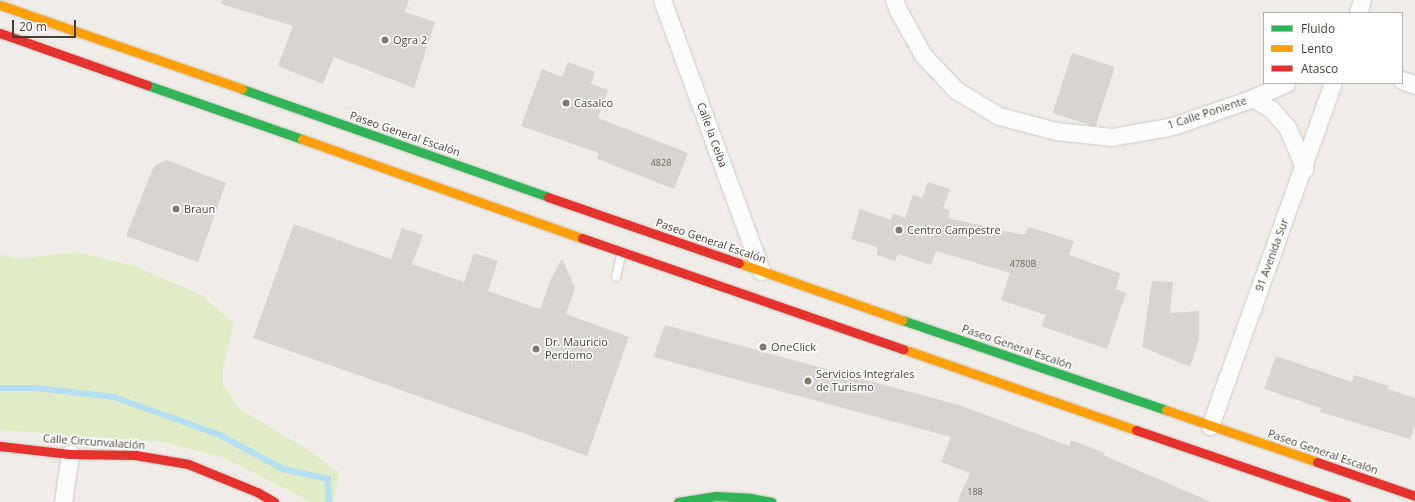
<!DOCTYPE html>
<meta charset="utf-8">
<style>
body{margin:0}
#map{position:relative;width:1415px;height:502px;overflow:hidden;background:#f0ede8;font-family:"Open Sans",sans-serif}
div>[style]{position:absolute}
.green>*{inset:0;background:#e0ecc5}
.stream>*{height:6px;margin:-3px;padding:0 3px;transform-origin:3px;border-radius:3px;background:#b4def2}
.building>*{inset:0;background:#d8d4cf;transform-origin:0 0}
.roads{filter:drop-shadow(0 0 1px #cdc9c4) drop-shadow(0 0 1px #cdc9c4)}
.lane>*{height:8px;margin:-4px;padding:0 4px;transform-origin:4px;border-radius:4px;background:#fdfcfc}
.street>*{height:17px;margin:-8.5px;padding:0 8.5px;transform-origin:8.5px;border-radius:8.5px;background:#fdfcfc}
.fast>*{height:9px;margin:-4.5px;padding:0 4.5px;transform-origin:4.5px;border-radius:4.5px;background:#30b455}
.slow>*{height:9px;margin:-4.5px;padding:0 4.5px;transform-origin:4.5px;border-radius:4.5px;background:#ff9f0a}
.jam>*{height:9px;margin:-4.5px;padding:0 4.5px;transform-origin:4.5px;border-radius:4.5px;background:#e5322d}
.dots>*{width:11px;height:11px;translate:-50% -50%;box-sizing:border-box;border:2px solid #fff;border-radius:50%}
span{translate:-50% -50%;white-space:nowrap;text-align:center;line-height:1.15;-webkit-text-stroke:3px #fff;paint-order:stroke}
.number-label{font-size:9px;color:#6d655c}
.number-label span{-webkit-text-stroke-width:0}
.poi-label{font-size:11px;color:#473e33}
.left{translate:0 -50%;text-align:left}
.street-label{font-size:11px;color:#473e33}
.legend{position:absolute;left:1263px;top:12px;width:140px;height:72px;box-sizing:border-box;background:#fff;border:1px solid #b5b2ad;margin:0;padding:5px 7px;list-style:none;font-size:12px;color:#473e33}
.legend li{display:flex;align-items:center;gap:8px;height:20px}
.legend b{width:20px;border:1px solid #b5b2ad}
.scale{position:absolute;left:12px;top:20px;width:64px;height:18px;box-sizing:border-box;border:2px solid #473e33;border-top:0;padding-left:5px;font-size:12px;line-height:14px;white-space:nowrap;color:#473e33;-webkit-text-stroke:3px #fff;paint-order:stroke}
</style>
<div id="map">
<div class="green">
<i style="clip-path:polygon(76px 252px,135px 266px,201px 295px,234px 323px,223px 368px,223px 386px,241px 410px,305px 448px,340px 473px,333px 502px,311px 502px,221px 457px,163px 442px,0 430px,0 254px,17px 259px)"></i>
</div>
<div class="stream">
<i style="left:0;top:388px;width:36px"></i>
<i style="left:36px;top:388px;width:79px;rotate:6.6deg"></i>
<i style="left:114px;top:397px;width:113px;rotate:19.7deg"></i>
<i style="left:220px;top:435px;width:72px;rotate:28.4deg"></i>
<i style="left:283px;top:469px;width:46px;rotate:12.5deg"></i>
<i style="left:328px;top:479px;width:23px;rotate:88deg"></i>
</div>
<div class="building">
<i style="clip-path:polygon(222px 0,409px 0,405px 12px,435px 22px,414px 88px,334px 57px,323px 84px,278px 66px,293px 26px,221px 4px)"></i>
<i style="left:1072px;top:53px;width:45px;height:63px;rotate:18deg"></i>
<i style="clip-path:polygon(568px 62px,595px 72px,591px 84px,608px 90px,598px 118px,688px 153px,674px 189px,597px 159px,599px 153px,521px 126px,542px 69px,562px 77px)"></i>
<i style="clip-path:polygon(167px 160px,226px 183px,198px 262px,126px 236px,154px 166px)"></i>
<i style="clip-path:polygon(928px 182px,950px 189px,943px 208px,950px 210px,948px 218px,1024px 235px,1029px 227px,1074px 241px,1069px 255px,1120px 273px,1116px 289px,1126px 293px,1107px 349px,1041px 326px,1046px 315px,1001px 300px,1010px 273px,936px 251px,931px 265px,898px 254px,895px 261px,877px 255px,877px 247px,851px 239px,860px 209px,891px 220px,893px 213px,905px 218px,913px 195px,922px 198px)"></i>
<i style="clip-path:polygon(294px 224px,391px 259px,402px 228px,423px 235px,412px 264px,464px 282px,474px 253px,498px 261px,488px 291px,540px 309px,551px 279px,562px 258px,575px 288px,566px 314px,629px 337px,587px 456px,253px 338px)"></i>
<i style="clip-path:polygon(1152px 281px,1173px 282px,1170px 313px,1199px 311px,1199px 340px,1190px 367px,1142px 347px)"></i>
<i style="clip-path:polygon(665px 325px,962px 406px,1069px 446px,1071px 440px,1105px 453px,1103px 455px,1211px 502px,957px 502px,970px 473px,941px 462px,951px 437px,653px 357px)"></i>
<i style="clip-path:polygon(1276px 356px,1352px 382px,1354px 375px,1389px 386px,1388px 389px,1415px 398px,1415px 425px,1410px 439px,1320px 412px,1321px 408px,1264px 389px)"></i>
</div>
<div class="roads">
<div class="lane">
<i style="left:616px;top:277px;width:26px;rotate:-77deg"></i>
</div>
<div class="street">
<i style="left:662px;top:0;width:289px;rotate:69.9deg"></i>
<i style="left:894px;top:0;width:11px;rotate:68deg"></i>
<i style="left:898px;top:10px;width:51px;rotate:60.9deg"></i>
<i style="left:923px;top:55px;width:48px;rotate:46.7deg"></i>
<i style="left:956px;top:90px;width:50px;rotate:31.2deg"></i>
<i style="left:999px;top:116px;width:59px;rotate:14.7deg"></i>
<i style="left:1056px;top:131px;width:56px;rotate:6.1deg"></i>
<i style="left:1112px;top:137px;width:62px;rotate:-10.2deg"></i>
<i style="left:1173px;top:126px;width:85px;rotate:-19.3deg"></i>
<i style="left:1253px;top:98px;width:36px;rotate:-24deg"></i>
<i style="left:1358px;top:13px;width:14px;rotate:-73deg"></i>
<i style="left:1402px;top:80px;width:14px;rotate:21deg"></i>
<i style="left:1253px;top:98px;width:22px;rotate:32deg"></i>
<i style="left:1272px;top:110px;width:23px;rotate:49deg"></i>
<i style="left:1287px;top:127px;width:20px;rotate:66deg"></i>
<i style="left:1295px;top:145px;width:26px;rotate:69deg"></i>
<i style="left:1210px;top:426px;width:364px;rotate:-70.3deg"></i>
<i style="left:63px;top:502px;width:49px;rotate:-81.7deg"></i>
</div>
<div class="fast">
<i style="left:147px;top:85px;width:164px;rotate:19.2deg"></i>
<i style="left:242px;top:89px;width:324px;rotate:19.4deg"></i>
<i style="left:902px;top:320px;width:279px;rotate:18.8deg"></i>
<i style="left:678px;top:502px;width:38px;rotate:-9deg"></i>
<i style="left:716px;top:496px;width:34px;rotate:3deg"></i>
<i style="left:750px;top:498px;width:22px;rotate:10deg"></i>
</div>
<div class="slow">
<i style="left:0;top:5px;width:256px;rotate:19.1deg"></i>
<i style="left:302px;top:139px;width:297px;rotate:19.5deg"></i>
<i style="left:739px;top:263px;width:173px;rotate:19.3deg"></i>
<i style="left:903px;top:349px;width:247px;rotate:19.2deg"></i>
<i style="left:1166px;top:410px;width:160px;rotate:19deg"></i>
</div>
<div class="jam">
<i style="left:0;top:33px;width:156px;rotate:19.5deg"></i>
<i style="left:548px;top:197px;width:202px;rotate:19.1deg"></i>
<i style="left:582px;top:238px;width:340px;rotate:19.1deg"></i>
<i style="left:1136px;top:430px;width:222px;rotate:18.9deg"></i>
<i style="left:0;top:446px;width:70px;rotate:6.5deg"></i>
<i style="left:70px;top:454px;width:65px;rotate:0.9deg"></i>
<i style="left:135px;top:455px;width:54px;rotate:9.6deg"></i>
<i style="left:188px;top:464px;width:74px;rotate:22.1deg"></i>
<i style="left:257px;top:492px;width:20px;rotate:30deg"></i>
<i style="left:1317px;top:462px;width:104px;rotate:19.1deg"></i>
</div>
</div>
<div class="dots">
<i style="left:385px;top:40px;background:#827b72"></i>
<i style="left:566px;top:103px;background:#827b72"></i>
<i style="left:176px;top:209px;background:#827b72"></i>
<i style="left:899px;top:230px;background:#827b72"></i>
<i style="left:763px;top:347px;background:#827b72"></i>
<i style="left:536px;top:349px;background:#827b72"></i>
<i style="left:808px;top:381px;background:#827b72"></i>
</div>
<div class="number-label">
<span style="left:661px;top:163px">4828</span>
<span style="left:1023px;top:264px">4780B</span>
<span style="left:975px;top:492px">188</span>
</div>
<div class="poi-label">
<span class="left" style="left:393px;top:40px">Ogra 2</span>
<span class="left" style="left:574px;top:103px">Casalco</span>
<span class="left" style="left:184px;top:209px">Braun</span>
<span class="left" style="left:907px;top:230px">Centro Campestre</span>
<span class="left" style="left:545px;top:349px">Dr. Mauricio<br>Perdomo</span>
<span class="left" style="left:771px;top:347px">OneClick</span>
<span class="left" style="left:816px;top:381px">Servicios Integrales<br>de Turismo</span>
</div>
<div class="street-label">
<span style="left:1207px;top:113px;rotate:-18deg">1 Calle Poniente</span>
<span style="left:405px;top:134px;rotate:19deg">Paseo General Escalón</span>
<span style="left:712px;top:135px;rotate:70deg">Calle la Ceiba</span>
<span style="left:711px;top:241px;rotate:19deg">Paseo General Escalón</span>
<span style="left:1272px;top:255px;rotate:-70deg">91 Avenida Sur</span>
<span style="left:1017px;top:347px;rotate:19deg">Paseo General Escalón</span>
<span style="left:94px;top:442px;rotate:4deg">Calle Circunvalación</span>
<span style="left:1323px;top:452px;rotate:19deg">Paseo General Escalón</span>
</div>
<ul class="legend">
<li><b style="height:5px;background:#30b455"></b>Fluido</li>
<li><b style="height:5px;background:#ff9f0a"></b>Lento</li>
<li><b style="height:5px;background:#e5322d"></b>Atasco</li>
</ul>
<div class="scale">20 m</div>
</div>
